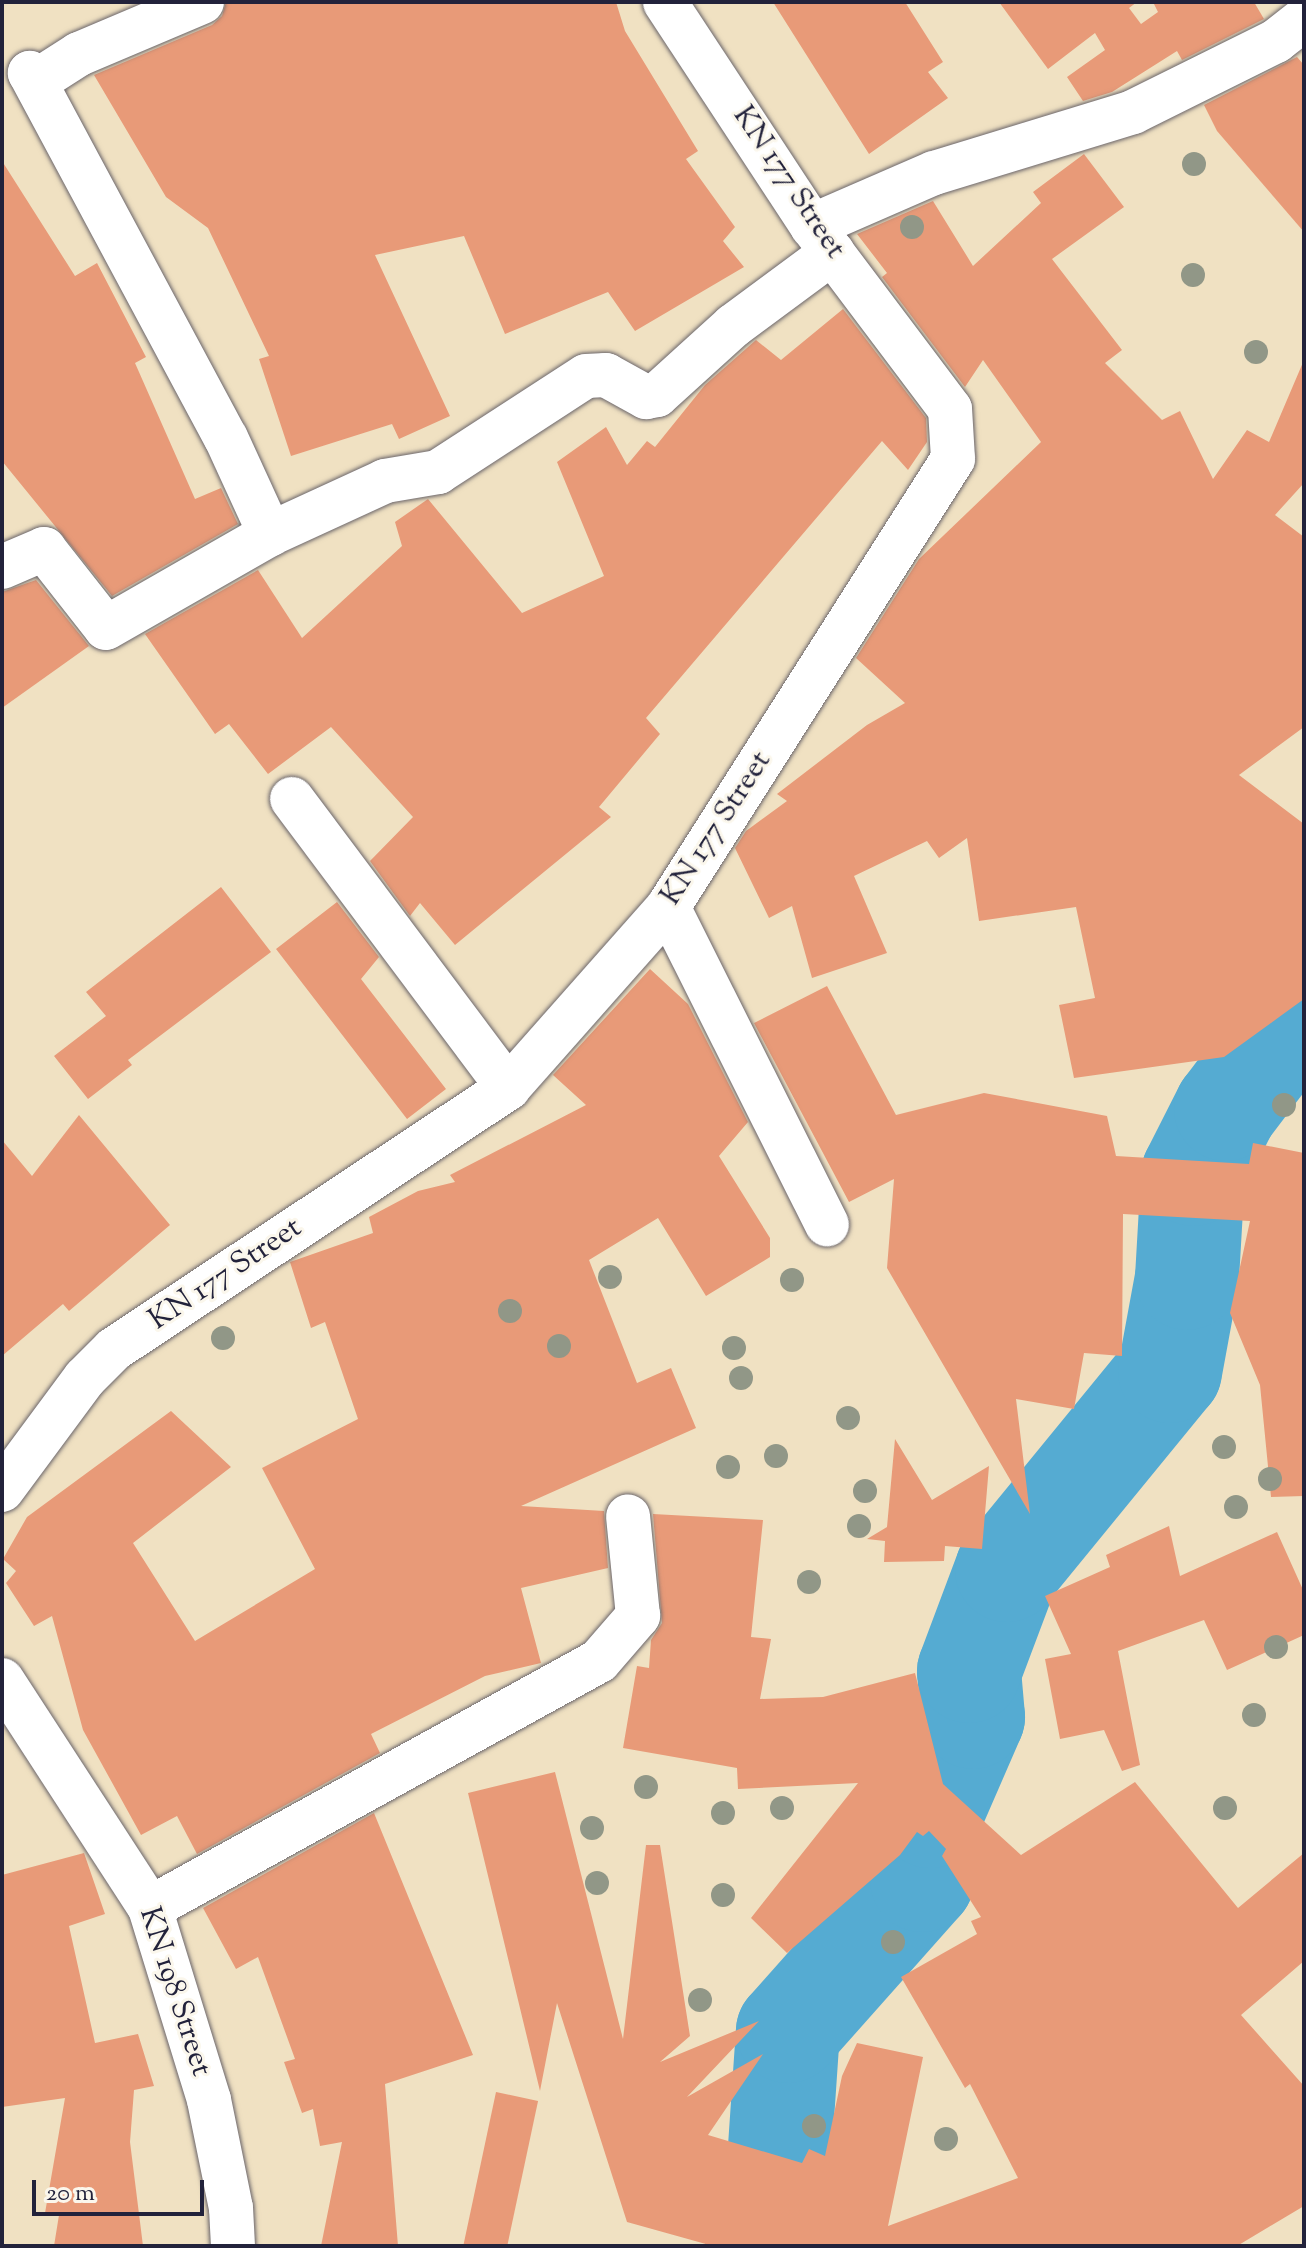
<!DOCTYPE html>
<style>
body{margin:0}
#map{position:relative;width:1306px;height:2248px;overflow:hidden;background:#f0e1c2;font-family:"Sorts Mill Goudy",serif}
div>[style]{position:absolute}
.river>*{height:104px;margin:-52px;padding:0 52px;transform-origin:52px;border-radius:52px;background:#55abd2}
.building>*{inset:0;background:#e89a78;transform-origin:0 0}
.roads{filter:drop-shadow(0 0 2px #6a656a) drop-shadow(0 0 2px #6a656a)}
.minor>*{height:44px;margin:-22px;padding:0 22px;transform-origin:22px;border-radius:22px;background:#fff}
.trees>*{width:24px;height:24px;margin:-12px;border-radius:50%;background:#919787}
span{translate:-50% -50%;white-space:nowrap;text-align:center;line-height:1.15;-webkit-text-stroke:6px #fbf7ec;paint-order:stroke}
.street-label{font-size:30px;color:#22223b}
.frame{position:absolute;inset:0;border:4px solid #22223b;pointer-events:none}
.scale{position:absolute;left:32px;top:2180px;width:172px;height:36px;box-sizing:border-box;border:4px solid #22223b;border-top:0;padding-left:10px;font-size:24px;line-height:28px;white-space:nowrap;color:#22223b;-webkit-text-stroke:6px #fbf7ec;paint-order:stroke}
</style>
<div id="map">
<div class="river">
<i style="left:757px;top:2246px;width:87px;rotate:-75.3deg"></i>
<i style="left:779px;top:2162px;width:131px;rotate:-86.1deg"></i>
<i style="left:788px;top:2031px;width:202px;rotate:-48.4deg"></i>
<i style="left:922px;top:1880px;width:64px;rotate:-82.9deg"></i>
<i style="left:930px;top:1816px;width:108px;rotate:-66.5deg"></i>
<i style="left:973px;top:1717px;width:46px;rotate:-95deg"></i>
<i style="left:969px;top:1671px;width:108px;rotate:-69.4deg"></i>
<i style="left:1007px;top:1570px;width:257px;rotate:-50.7deg"></i>
<i style="left:1170px;top:1371px;width:95px;rotate:-79.6deg"></i>
<i style="left:1187px;top:1278px;width:104px;rotate:-86.7deg"></i>
<i style="left:1193px;top:1174px;width:73px;rotate:-63.1deg"></i>
<i style="left:1226px;top:1109px;width:129px;rotate:-52.9deg"></i>
</div>
<div class="building">
<i style="clip-path:polygon(226px 2px,616px 2px,625px 31px,698px 151px,686px 159px,735px 227px,723px 241px,744px 267px,635px 331px,608px 292px,505px 334px,464px 236px,375px 255px,450px 416px,399px 439px,392px 424px,291px 456px,259px 359px,269px 356px,208px 228px,166px 197px,94px 75px,212px 25px,222px 16px)"></i>
<i style="clip-path:polygon(773px 2px,905px 2px,943px 62px,928px 72px,948px 98px,869px 154px)"></i>
<i style="clip-path:polygon(999px 2px,1137px 2px,1129px 8px,1141px 24px,1158px 12px,1153px 2px,1254px 2px,1264px 19px,1182px 60px,1177px 51px,1112px 92px,1083px 101px,1067px 77px,1105px 50px,1095px 33px,1048px 69px)"></i>
<i style="clip-path:polygon(1297px 57px,1304px 65px,1304px 232px,1217px 131px,1204px 105px)"></i>
<i style="clip-path:polygon(1084px 154px,1124px 207px,1052px 259px,1122px 350px,1105px 363px,1162px 420px,1180px 411px,1213px 479px,1247px 430px,1269px 442px,1304px 360px,1304px 483px,1275px 515px,1304px 537px,1304px 727px,1239px 775px,1304px 824px,1304px 999px,1224px 1057px,1074px 1078px,1059px 1005px,1095px 998px,1076px 907px,979px 921px,967px 838px,939px 858px,927px 841px,854px 876px,887px 953px,812px 978px,792px 906px,769px 918px,735px 848px,746px 831px,787px 801px,777px 794px,867px 725px,905px 703px,856px 658px,919px 559px,1041px 442px,983px 360px,965px 387px,882px 277px,887px 273px,857px 234px,933px 201px,973px 266px,1041px 203px,1033px 192px)"></i>
<i style="clip-path:polygon(2px 161px,75px 276px,97px 263px,146px 357px,135px 363px,195px 499px,221px 488px,238px 524px,112px 596px,2px 461px)"></i>
<i style="clip-path:polygon(843px 309px,926px 418px,927px 442px,908px 470px,882px 441px,646px 718px,660px 734px,599px 807px,611px 817px,455px 945px,420px 903px,410px 916px,370px 861px,413px 817px,331px 727px,268px 774px,229px 724px,215px 734px,145px 634px,258px 570px,302px 638px,402px 546px,395px 522px,428px 499px,522px 613px,604px 576px,557px 462px,606px 427px,627px 465px,647px 441px,655px 447px,705px 385px,756px 340px,781px 360px)"></i>
<i style="clip-path:polygon(36px 580px,89px 646px,2px 708px,2px 592px)"></i>
<i style="clip-path:polygon(221px 887px,271px 952px,128px 1060px,132px 1065px,88px 1099px,54px 1056px,106px 1016px,86px 992px)"></i>
<i style="clip-path:polygon(337px 902px,379px 957px,361px 979px,446px 1089px,407px 1119px,276px 949px)"></i>
<i style="clip-path:polygon(650px 969px,688px 1004px,748px 1122px,719px 1156px,770px 1238px,770px 1257px,706px 1296px,658px 1218px,589px 1260px,637px 1383px,671px 1368px,696px 1428px,521px 1506px,604px 1511px,608px 1568px,521px 1588px,541px 1663px,485px 1676px,371px 1734px,380px 1753px,197px 1854px,177px 1816px,141px 1835px,83px 1730px,52px 1616px,34px 1626px,6px 1583px,16px 1571px,3px 1559px,27px 1517px,171px 1411px,231px 1467px,133px 1543px,195px 1641px,315px 1569px,262px 1468px,358px 1419px,325px 1322px,311px 1328px,290px 1262px,373px 1233px,369px 1217px,418px 1191px,455px 1182px,450px 1175px,586px 1105px,553px 1075px)"></i>
<i style="clip-path:polygon(827px 986px,896px 1115px,984px 1093px,1107px 1116px,1116px 1156px,1249px 1164px,1253px 1143px,1304px 1153px,1304px 1496px,1271px 1497px,1260px 1385px,1230px 1313px,1250px 1221px,1123px 1214px,1122px 1356px,1084px 1353px,1074px 1409px,1016px 1399px,1030px 1514px,887px 1268px,894px 1179px,849px 1202px,754px 1023px)"></i>
<i style="clip-path:polygon(79px 1115px,170px 1225px,69px 1311px,63px 1304px,2px 1356px,2px 1140px,32px 1176px)"></i>
<i style="clip-path:polygon(895px 1439px,932px 1500px,989px 1466px,982px 1549px,945px 1546px,944px 1561px,884px 1562px,885px 1541px,867px 1539px,887px 1527px)"></i>
<i style="clip-path:polygon(653px 1514px,763px 1520px,751px 1637px,771px 1639px,760px 1699px,823px 1697px,915px 1673px,943px 1784px,1021px 1855px,1135px 1782px,1238px 1908px,1304px 1853px,1304px 1961px,1241px 2015px,1304px 2086px,1304px 2206px,1237px 2246px,713px 2246px,627px 2222px,557px 2003px,540px 2091px,468px 1793px,555px 1772px,623px 2039px,646px 1845px,660px 1845px,690px 2036px,660px 2062px,759px 2021px,687px 2097px,763px 2054px,708px 2135px,802px 2163px,809px 2149px,825px 2156px,842px 2076px,857px 2043px,923px 2057px,888px 2226px,1018px 2178px,970px 2084px,965px 2088px,901px 1977px,977px 1934px,971px 1921px,981px 1917px,942px 1856px,946px 1849px,929px 1831px,923px 1836px,917px 1832px,900px 1855px,787px 1953px,751px 1918px,858px 1783px,738px 1789px,737px 1768px,623px 1748px,637px 1666px,649px 1668px,651px 1640px,662px 1623px)"></i>
<i style="clip-path:polygon(1169px 1526px,1180px 1576px,1277px 1532px,1304px 1592px,1304px 1635px,1227px 1670px,1204px 1620px,1118px 1651px,1140px 1765px,1122px 1771px,1104px 1730px,1060px 1739px,1045px 1659px,1071px 1654px,1045px 1596px,1110px 1567px,1106px 1555px)"></i>
<i style="clip-path:polygon(374px 1813px,473px 2055px,385px 2084px,398px 2246px,321px 2246px,342px 2142px,320px 2146px,313px 2109px,302px 2113px,284px 2062px,295px 2059px,258px 1957px,236px 1969px,203px 1908px)"></i>
<i style="clip-path:polygon(84px 1853px,105px 1914px,69px 1926px,95px 2043px,138px 2034px,154px 2086px,134px 2090px,130px 2142px,143px 2246px,54px 2246px,59px 2215px,45px 2213px,65px 2098px,2px 2107px,2px 1875px)"></i>
<i style="left:496px;top:2092px;width:43px;height:157px;rotate:12deg"></i>
</div>
<div class="roads">
<div class="minor">
<i style="left:202px;top:2px;width:134px;rotate:157.1deg"></i>
<i style="left:79px;top:54px;width:46px;rotate:147.3deg"></i>
<i style="left:40px;top:79px;width:12px;rotate:-149deg"></i>
<i style="left:30px;top:73px;width:414px;rotate:61.8deg"></i>
<i style="left:226px;top:438px;width:106px;rotate:65.4deg"></i>
<i style="left:812px;top:226px;width:133px;rotate:-23.5deg"></i>
<i style="left:934px;top:173px;width:208px;rotate:-17deg"></i>
<i style="left:1133px;top:112px;width:160px;rotate:-26.4deg"></i>
<i style="left:1276px;top:41px;width:36px;rotate:-38deg"></i>
<i style="left:2px;top:567px;width:46px;rotate:-23.2deg"></i>
<i style="left:44px;top:549px;width:100px;rotate:51.9deg"></i>
<i style="left:106px;top:628px;width:189px;rotate:-29.8deg"></i>
<i style="left:270px;top:534px;width:127px;rotate:-24.7deg"></i>
<i style="left:385px;top:481px;width:54px;rotate:-9.6deg"></i>
<i style="left:438px;top:472px;width:176px;rotate:-33deg"></i>
<i style="left:586px;top:376px;width:20px;rotate:-3deg"></i>
<i style="left:606px;top:375px;width:46px;rotate:28.8deg"></i>
<i style="left:646px;top:397px;width:11px;rotate:-10deg"></i>
<i style="left:657px;top:395px;width:103px;rotate:-42.2deg"></i>
<i style="left:733px;top:326px;width:124px;rotate:-36.5deg"></i>
<i style="left:292px;top:799px;width:361px;rotate:53.2deg"></i>
<i style="left:668px;top:907px;width:355px;rotate:63.4deg"></i>
<i style="left:2px;top:1490px;width:139px;rotate:-53.5deg"></i>
<i style="left:85px;top:1378px;width:41px;rotate:-45deg"></i>
<i style="left:114px;top:1349px;width:473px;rotate:-33.5deg"></i>
<i style="left:508px;top:1088px;width:242px;rotate:-48.5deg"></i>
<i style="left:668px;top:907px;width:531px;rotate:-57.54deg"></i>
<i style="left:953px;top:459px;width:50px;rotate:-93.4deg"></i>
<i style="left:950px;top:409px;width:229px;rotate:-127deg"></i>
<i style="left:812px;top:226px;width:268px;rotate:-123.3deg"></i>
<i style="left:2px;top:1680px;width:272px;rotate:57deg"></i>
<i style="left:150px;top:1908px;width:201px;rotate:72.9deg"></i>
<i style="left:209px;top:2100px;width:110px;rotate:78.5deg"></i>
<i style="left:231px;top:2208px;width:38px;rotate:87deg"></i>
<i style="left:150px;top:1908px;width:512px;rotate:-28.82deg"></i>
<i style="left:599px;top:1661px;width:60px;rotate:-49.1deg"></i>
<i style="left:638px;top:1616px;width:100px;rotate:-95.7deg"></i>
</div>
</div>
<div class="trees">
<i style="left:1194px;top:164px"></i>
<i style="left:912px;top:227px"></i>
<i style="left:1193px;top:275px"></i>
<i style="left:1256px;top:352px"></i>
<i style="left:1284px;top:1105px"></i>
<i style="left:610px;top:1277px"></i>
<i style="left:792px;top:1280px"></i>
<i style="left:510px;top:1311px"></i>
<i style="left:223px;top:1338px"></i>
<i style="left:559px;top:1346px"></i>
<i style="left:734px;top:1348px"></i>
<i style="left:741px;top:1378px"></i>
<i style="left:848px;top:1418px"></i>
<i style="left:1224px;top:1447px"></i>
<i style="left:776px;top:1456px"></i>
<i style="left:728px;top:1467px"></i>
<i style="left:1270px;top:1479px"></i>
<i style="left:865px;top:1491px"></i>
<i style="left:1236px;top:1507px"></i>
<i style="left:859px;top:1526px"></i>
<i style="left:809px;top:1582px"></i>
<i style="left:1276px;top:1647px"></i>
<i style="left:1254px;top:1715px"></i>
<i style="left:646px;top:1787px"></i>
<i style="left:782px;top:1808px"></i>
<i style="left:1225px;top:1808px"></i>
<i style="left:723px;top:1813px"></i>
<i style="left:592px;top:1828px"></i>
<i style="left:597px;top:1883px"></i>
<i style="left:723px;top:1895px"></i>
<i style="left:893px;top:1942px"></i>
<i style="left:700px;top:2000px"></i>
<i style="left:814px;top:2126px"></i>
<i style="left:946px;top:2139px"></i>
</div>
<div class="street-label">
<span style="left:788px;top:183px;rotate:56deg">KN 177 Street</span>
<span style="left:717px;top:829px;rotate:-57deg">KN 177 Street</span>
<span style="left:226px;top:1275px;rotate:-34deg">KN 177 Street</span>
<span style="left:174px;top:1992px;rotate:72deg">KN 198 Street</span>
</div>
<div class="frame"></div>
<div class="scale">20 m</div>
</div>
